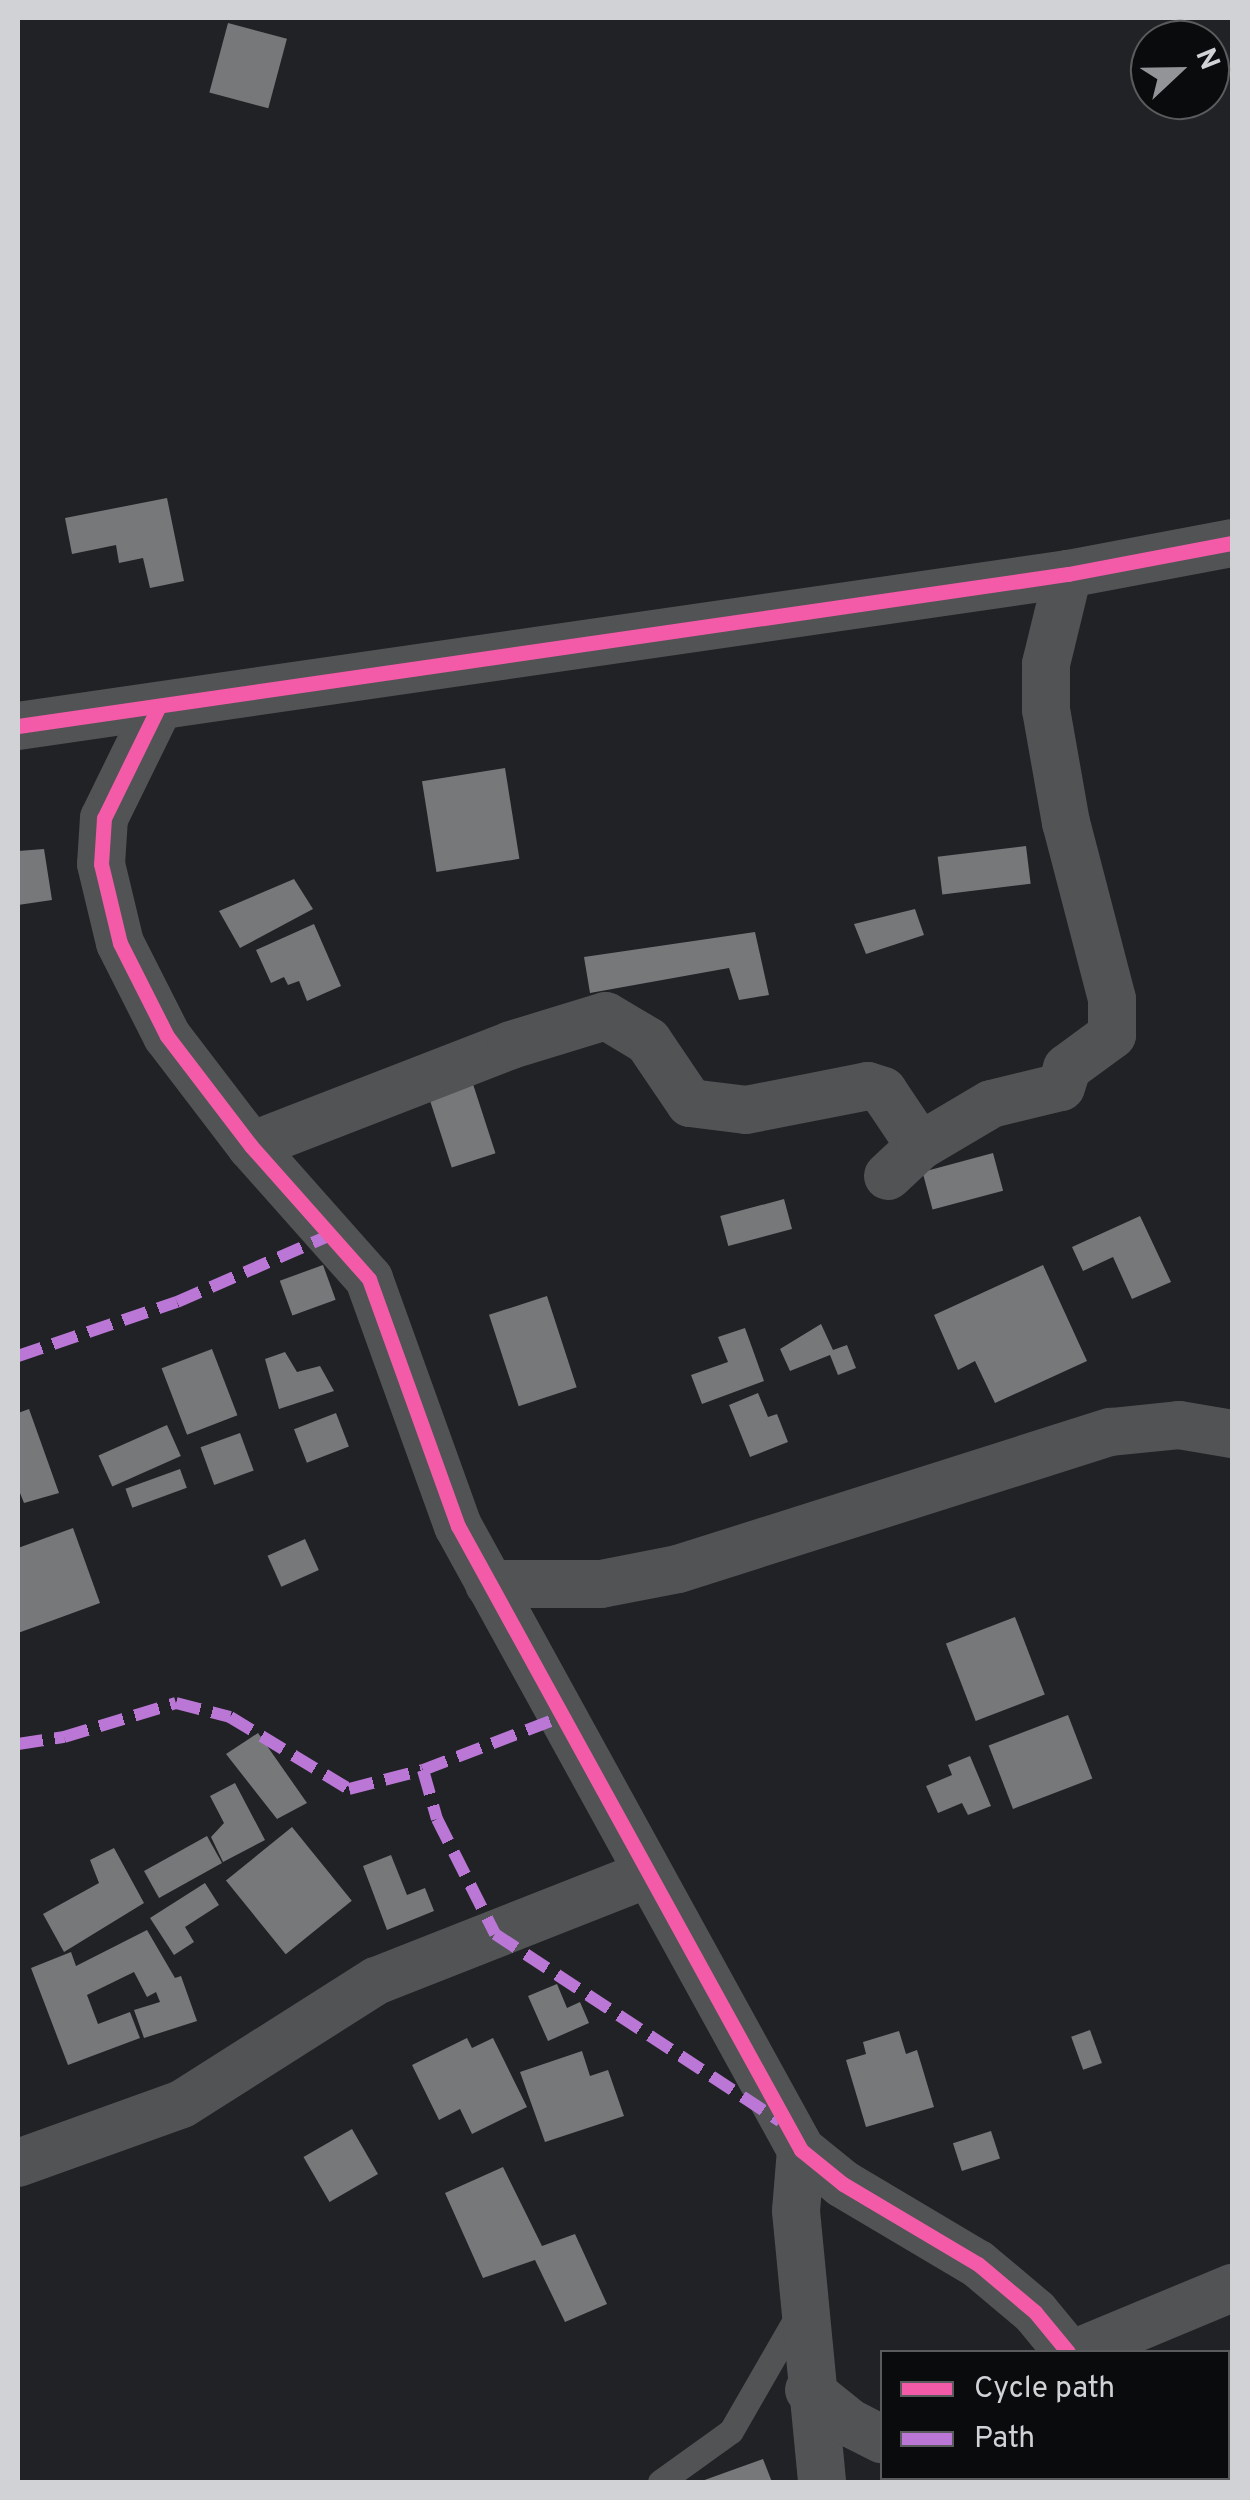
<!DOCTYPE html>
<style>
body{margin:0}
#map{position:relative;width:1250px;height:2500px;overflow:hidden;background:#202225;font-family:Overpass,sans-serif}
div>[style]{position:absolute}
.building>*{inset:0;background:#76787a;transform-origin:0 0}
.service>*{height:25px;margin:-12.5px;padding:0 12.5px;transform-origin:12.5px;border-radius:12.5px;background:#515354}
.minor>*{height:48px;margin:-24px;padding:0 24px;transform-origin:24px;border-radius:24px;background:#515354}
.quiet>*{height:12px;margin-top:-6px;transform-origin:0;background:repeating-linear-gradient(90deg,#ba77d6 0 25px,transparent 0 37px)}
.cycleway>*{height:15px;margin:-7.5px;padding:0 7.5px;transform-origin:7.5px;border-radius:7.5px;background:#f35aa7}
span{translate:-50% -50%;white-space:nowrap;text-align:center;line-height:1.15;-webkit-text-stroke:10px #0a0b0d;paint-order:stroke}
.frame{position:absolute;inset:0;border:20px solid #d0d2d5;pointer-events:none}
.legend{position:absolute;left:880px;top:2350px;width:350px;height:130px;box-sizing:border-box;background:#0a0b0d;border:2px solid #595b5d;margin:0;padding:12px 18px;list-style:none;font-size:30px;color:#d0d2d5}
.legend li{display:flex;align-items:center;gap:20px;height:50px}
.legend b{width:50px;border:2px solid #595b5d}
.north{position:absolute;left:1130px;top:20px;width:100px;height:100px;box-sizing:border-box;background:#0a0b0d;border:2px solid #595b5d;border-radius:50%;rotate:68deg;font-size:28px;font-weight:700;line-height:40px;text-align:center;color:#d0d2d5}
.north::after{content:'';display:block;margin:auto;width:35px;height:45px;background:#929497;clip-path:polygon(50% 0,100% 100%,50% 72%,0 100%)}
</style>
<div id="map">
<div class="building">
<i style="left:228px;top:23px;width:61px;height:72px;rotate:15deg"></i>
<i style="clip-path:polygon(167px 498px,184px 581px,150px 588px,143px 558px,119px 563px,116px 545px,72px 554px,65px 518px)"></i>
<i style="left:505px;top:768px;width:92px;height:84px;rotate:81deg"></i>
<i style="left:1026px;top:846px;width:38px;height:89px;rotate:83deg"></i>
<i style="clip-path:polygon(44px 849px,52px 900px,18px 905px,18px 851px)"></i>
<i style="clip-path:polygon(294px 879px,313px 909px,240px 948px,219px 911px)"></i>
<i style="clip-path:polygon(915px 909px,924px 935px,866px 954px,854px 924px)"></i>
<i style="clip-path:polygon(314px 924px,341px 986px,307px 1001px,299px 981px,288px 985px,284px 977px,271px 983px,256px 950px)"></i>
<i style="clip-path:polygon(755px 932px,769px 995px,739px 1000px,729px 968px,590px 993px,584px 957px)"></i>
<i style="left:472px;top:1081px;width:76px;height:46px;rotate:72deg"></i>
<i style="left:993px;top:1153px;width:39px;height:73px;rotate:75deg"></i>
<i style="left:784px;top:1199px;width:31px;height:66px;rotate:75deg"></i>
<i style="clip-path:polygon(1140px 1216px,1171px 1282px,1132px 1299px,1113px 1257px,1083px 1271px,1072px 1247px)"></i>
<i style="left:323px;top:1265px;width:37px;height:46px;rotate:70deg"></i>
<i style="clip-path:polygon(1043px 1265px,1087px 1361px,995px 1403px,975px 1361px,958px 1370px,934px 1315px)"></i>
<i style="left:547px;top:1296px;width:96px;height:61px;rotate:72deg"></i>
<i style="clip-path:polygon(821px 1324px,833px 1350px,847px 1345px,856px 1368px,838px 1375px,830px 1355px,790px 1371px,780px 1349px)"></i>
<i style="clip-path:polygon(745px 1328px,764px 1381px,702px 1404px,691px 1375px,728px 1362px,718px 1337px)"></i>
<i style="left:212px;top:1349px;width:71px;height:54px;rotate:69deg"></i>
<i style="clip-path:polygon(285px 1352px,297px 1372px,320px 1366px,334px 1391px,279px 1409px,265px 1359px)"></i>
<i style="clip-path:polygon(758px 1393px,768px 1417px,777px 1414px,788px 1442px,750px 1457px,729px 1405px)"></i>
<i style="clip-path:polygon(29px 1409px,59px 1493px,24px 1503px,18px 1488px,18px 1413px)"></i>
<i style="left:336px;top:1413px;width:36px;height:45px;rotate:69deg"></i>
<i style="left:167px;top:1425px;width:34px;height:75px;rotate:66deg"></i>
<i style="left:240px;top:1433px;width:40px;height:42px;rotate:70deg"></i>
<i style="left:180px;top:1469px;width:20px;height:58px;rotate:70deg"></i>
<i style="clip-path:polygon(73px 1528px,100px 1603px,18px 1633px,18px 1548px)"></i>
<i style="left:305px;top:1539px;width:34px;height:41px;rotate:66deg"></i>
<i style="left:1015px;top:1617px;width:83px;height:74px;rotate:69deg"></i>
<i style="left:1068px;top:1715px;width:68px;height:85px;rotate:69deg"></i>
<i style="clip-path:polygon(258px 1733px,307px 1803px,277px 1819px,226px 1754px)"></i>
<i style="clip-path:polygon(970px 1756px,991px 1806px,968px 1815px,962px 1803px,938px 1813px,926px 1786px,952px 1775px,948px 1765px)"></i>
<i style="clip-path:polygon(235px 1783px,265px 1840px,223px 1862px,211px 1837px,224px 1823px,210px 1796px)"></i>
<i style="left:292px;top:1827px;width:95px;height:85px;rotate:51deg"></i>
<i style="left:207px;top:1836px;width:31px;height:72px;rotate:61deg"></i>
<i style="clip-path:polygon(114px 1848px,144px 1903px,64px 1952px,43px 1914px,99px 1883px,90px 1860px)"></i>
<i style="clip-path:polygon(391px 1855px,407px 1895px,425px 1888px,434px 1911px,387px 1930px,363px 1866px)"></i>
<i style="clip-path:polygon(205px 1883px,219px 1905px,185px 1927px,194px 1942px,174px 1955px,150px 1918px)"></i>
<i style="clip-path:polygon(147px 1930px,175px 1978px,181px 1976px,197px 2021px,144px 2038px,134px 2010px,160px 2002px,156px 1992px,147px 1997px,134px 1972px,87px 1995px,98px 2024px,130px 2012px,140px 2038px,68px 2065px,31px 1968px,71px 1952px,76px 1966px)"></i>
<i style="clip-path:polygon(557px 1984px,567px 2008px,580px 2002px,589px 2023px,548px 2041px,528px 1996px)"></i>
<i style="left:1090px;top:2030px;width:35px;height:20px;rotate:70deg"></i>
<i style="clip-path:polygon(899px 2031px,906px 2054px,917px 2050px,934px 2107px,866px 2127px,846px 2060px,866px 2054px,863px 2042px)"></i>
<i style="clip-path:polygon(467px 2038px,472px 2048px,493px 2038px,527px 2107px,472px 2134px,460px 2109px,439px 2120px,412px 2065px)"></i>
<i style="clip-path:polygon(582px 2051px,590px 2076px,608px 2070px,624px 2116px,545px 2142px,520px 2072px)"></i>
<i style="left:352px;top:2129px;width:52px;height:56px;rotate:60deg"></i>
<i style="left:991px;top:2131px;width:29px;height:40px;rotate:72deg"></i>
<i style="clip-path:polygon(503px 2167px,542px 2246px,575px 2234px,607px 2304px,565px 2322px,535px 2260px,483px 2278px,445px 2193px)"></i>
<i style="clip-path:polygon(1232px 2430px,1232px 2479px,1166px 2482px,1165px 2478px,1228px 2478px)"></i>
<i style="clip-path:polygon(763px 2459px,772px 2482px,699px 2482px)"></i>
</div>
<div class="service">
<i style="left:660px;top:2482px;width:87px;rotate:-35.7deg"></i>
<i style="left:731px;top:2431px;width:138px;rotate:-60.1deg"></i>
</div>
<div class="minor">
<i style="left:158px;top:708px;width:123px;rotate:116.1deg"></i>
<i style="left:104px;top:818px;width:46px;rotate:93.7deg"></i>
<i style="left:101px;top:864px;width:81px;rotate:76.5deg"></i>
<i style="left:120px;top:943px;width:104px;rotate:63.2deg"></i>
<i style="left:167px;top:1036px;width:138px;rotate:52.6deg"></i>
<i style="left:251px;top:1146px;width:178px;rotate:48.4deg"></i>
<i style="left:369px;top:1279px;width:263px;rotate:70.2deg"></i>
<i style="left:458px;top:1526px;width:712px;rotate:61.2deg"></i>
<i style="left:801px;top:2150px;width:54px;rotate:39deg"></i>
<i style="left:843px;top:2184px;width:157px;rotate:30.7deg"></i>
<i style="left:978px;top:2264px;width:75px;rotate:40.1deg"></i>
<i style="left:1035px;top:2312px;width:52px;rotate:50.5deg"></i>
<i style="left:18px;top:726px;width:1061px;rotate:-8.24deg"></i>
<i style="left:1068px;top:574px;width:167px;rotate:-10.7deg"></i>
<i style="left:251px;top:1146px;width:279px;rotate:-21.2deg"></i>
<i style="left:511px;top:1045px;width:99px;rotate:-17deg"></i>
<i style="left:606px;top:1016px;width:49px;rotate:30.8deg"></i>
<i style="left:648px;top:1041px;width:75px;rotate:55.9deg"></i>
<i style="left:690px;top:1103px;width:56px;rotate:7.1deg"></i>
<i style="left:746px;top:1110px;width:124px;rotate:-11.1deg"></i>
<i style="left:868px;top:1086px;width:16px;rotate:18deg"></i>
<i style="left:883px;top:1091px;width:66px;rotate:56.1deg"></i>
<i style="left:888px;top:1176px;width:44px;rotate:-43.2deg"></i>
<i style="left:920px;top:1146px;width:82px;rotate:-30.6deg"></i>
<i style="left:991px;top:1104px;width:72px;rotate:-13.7deg"></i>
<i style="left:1061px;top:1087px;width:20px;rotate:-72deg"></i>
<i style="left:1067px;top:1068px;width:56px;rotate:-36.3deg"></i>
<i style="left:1112px;top:1035px;width:36px;rotate:-90deg"></i>
<i style="left:1112px;top:999px;width:182px;rotate:-104.6deg"></i>
<i style="left:1066px;top:823px;width:115px;rotate:-100deg"></i>
<i style="left:1046px;top:710px;width:46px;rotate:-90deg"></i>
<i style="left:1046px;top:664px;width:93px;rotate:-76.3deg"></i>
<i style="left:489px;top:1584px;width:112px"></i>
<i style="left:601px;top:1584px;width:78px;rotate:-11deg"></i>
<i style="left:678px;top:1569px;width:454px;rotate:-17.6deg"></i>
<i style="left:1111px;top:1432px;width:68px;rotate:-5.9deg"></i>
<i style="left:1179px;top:1425px;width:54px;rotate:9.6deg"></i>
<i style="left:801px;top:2150px;width:61px;rotate:94.7deg"></i>
<i style="left:796px;top:2211px;width:272px;rotate:84.5deg"></i>
<i style="left:18px;top:2163px;width:174px;rotate:-19.8deg"></i>
<i style="left:182px;top:2104px;width:230px;rotate:-32.4deg"></i>
<i style="left:376px;top:1981px;width:292px;rotate:-21.5deg"></i>
<i style="left:1078px;top:2352px;width:167px;rotate:-22.6deg"></i>
<i style="left:809px;top:2390px;width:53px;rotate:38.8deg"></i>
<i style="left:850px;top:2423px;width:36px;rotate:27deg"></i>
<i style="left:1092px;top:2478px;width:28px;rotate:8deg"></i>
<i style="left:1155px;top:2478px;width:6px;rotate:45deg"></i>
</div>
<div class="quiet">
<i style="left:18px;top:1356px;width:168px;rotate:-18.8deg"></i>
<i style="left:177px;top:1302px;width:170px;rotate:-23.6deg"></i>
<i style="left:18px;top:1744px;width:47px;rotate:-8.7deg"></i>
<i style="left:64px;top:1737px;width:117px;rotate:-16.9deg"></i>
<i style="left:176px;top:1703px;width:56px;rotate:14.5deg"></i>
<i style="left:230px;top:1717px;width:139px;rotate:31.2deg"></i>
<i style="left:349px;top:1789px;width:76px;rotate:-14.4deg"></i>
<i style="left:423px;top:1770px;width:151px;rotate:-21deg"></i>
<i style="left:423px;top:1770px;width:51px;rotate:74.1deg"></i>
<i style="left:437px;top:1819px;width:129px;rotate:63.2deg"></i>
<i style="left:495px;top:1934px;width:341px;rotate:33.3deg"></i>
</div>
<div class="cycleway">
<i style="left:158px;top:708px;width:123px;rotate:116.1deg"></i>
<i style="left:104px;top:818px;width:46px;rotate:93.7deg"></i>
<i style="left:101px;top:864px;width:81px;rotate:76.5deg"></i>
<i style="left:120px;top:943px;width:104px;rotate:63.2deg"></i>
<i style="left:167px;top:1036px;width:138px;rotate:52.6deg"></i>
<i style="left:251px;top:1146px;width:178px;rotate:48.4deg"></i>
<i style="left:369px;top:1279px;width:263px;rotate:70.2deg"></i>
<i style="left:458px;top:1526px;width:712px;rotate:61.2deg"></i>
<i style="left:801px;top:2150px;width:54px;rotate:39deg"></i>
<i style="left:843px;top:2184px;width:157px;rotate:30.7deg"></i>
<i style="left:978px;top:2264px;width:75px;rotate:40.1deg"></i>
<i style="left:1035px;top:2312px;width:52px;rotate:50.5deg"></i>
<i style="left:18px;top:726px;width:1061px;rotate:-8.24deg"></i>
<i style="left:1068px;top:574px;width:167px;rotate:-10.7deg"></i>
</div>
<div class="frame"></div>
<ul class="legend">
<li><b style="height:12px;background:#f35aa7"></b>Cycle path</li>
<li><b style="height:12px;background:#ba77d6"></b>Path</li>
</ul>
<div class="north">N</div>
</div>
